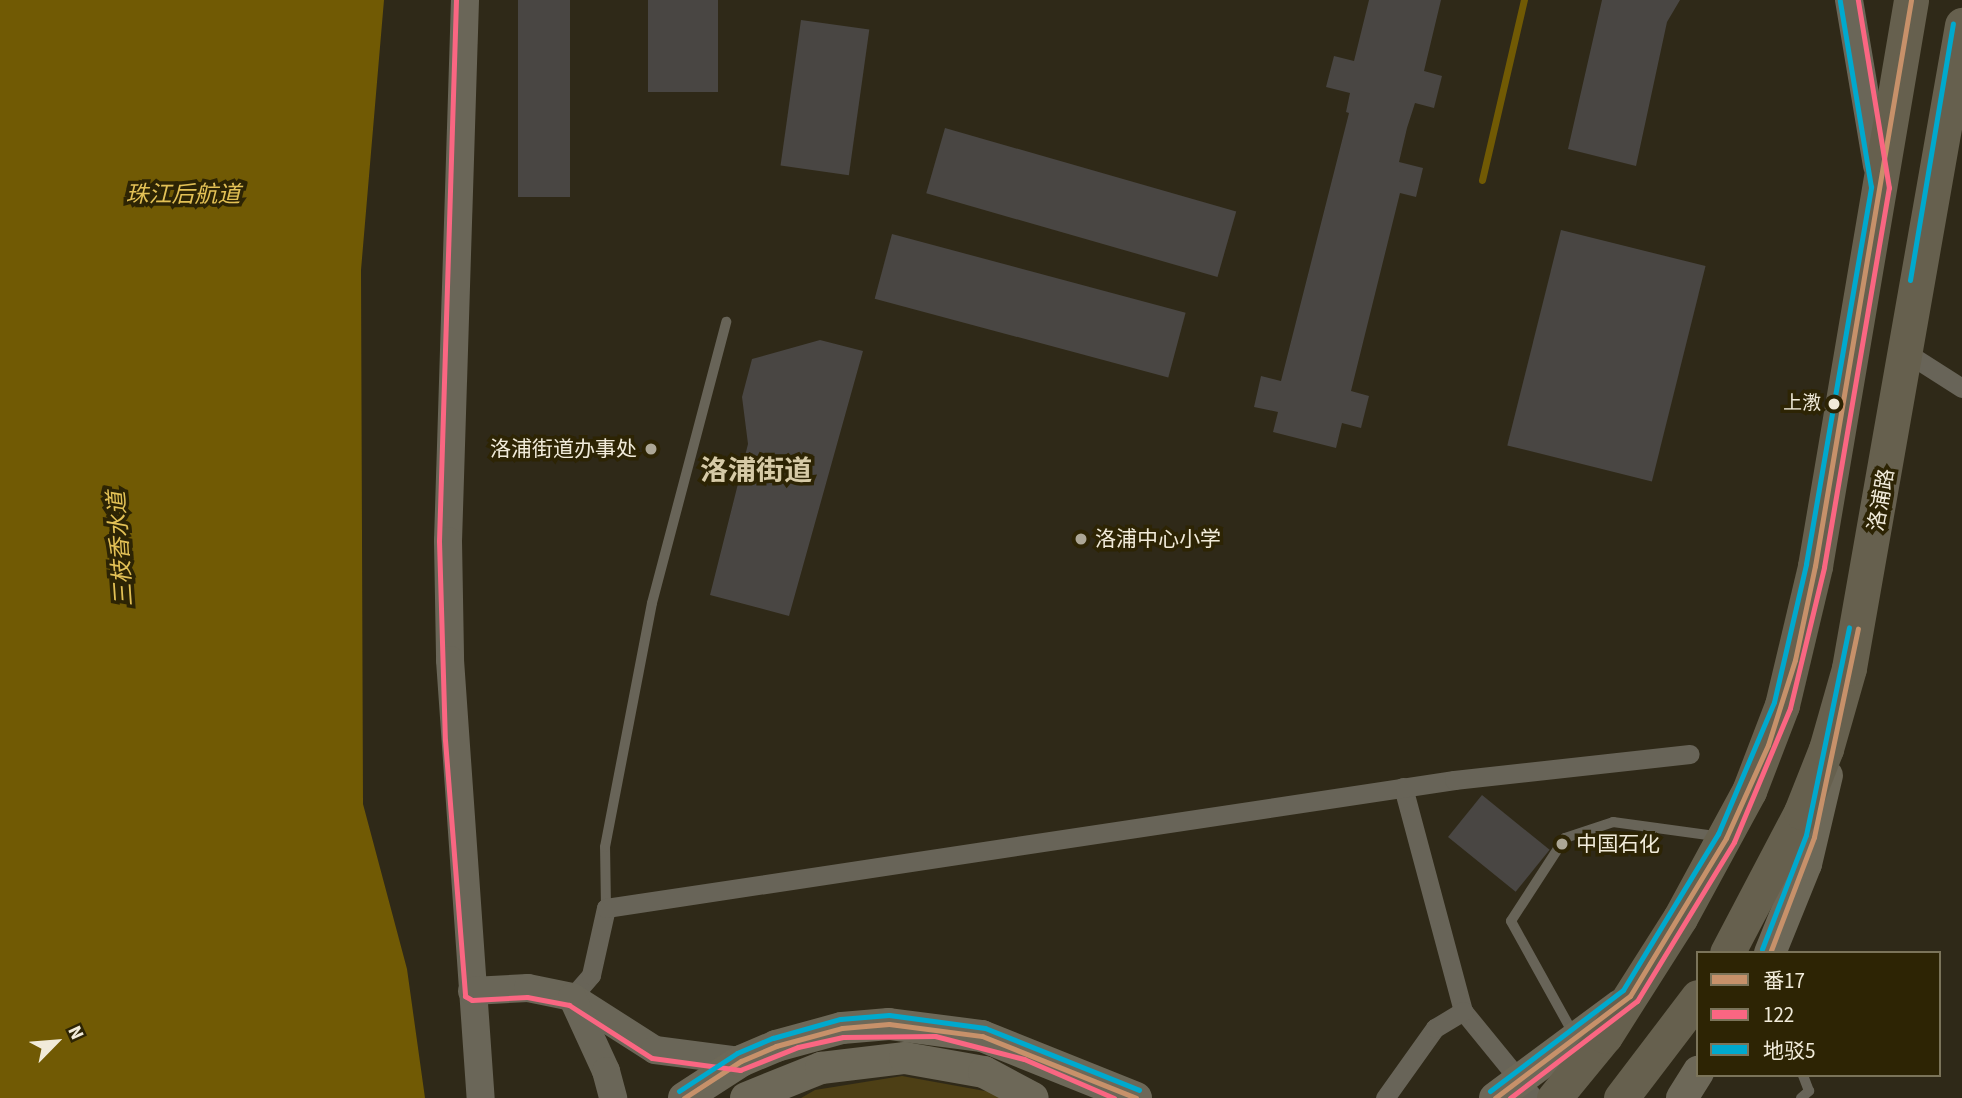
<!DOCTYPE html>
<meta charset="utf-8">
<style>
body{margin:0}
#map{position:relative;width:1962px;height:1098px;overflow:hidden;background:#2f2918;font-family:"Source Sans 3","Noto Sans SC",sans-serif}
div>[style]{position:absolute}
.green>*{inset:0;background:#4d3f15}
.water>*{inset:0;background:#715a04}
.stream>*{height:7px;margin:-3.5px;padding:0 3.5px;transform-origin:3.5px;border-radius:3.5px;background:#715a04}
.building>*{inset:0;background:#494643;transform-origin:0 0}
.lane>*{height:10px;margin:-5px;padding:0 5px;transform-origin:5px;border-radius:5px;background:#686458}
.street>*{height:19px;margin:-9.5px;padding:0 9.5px;transform-origin:9.5px;border-radius:9.5px;background:#686458}
.secondary>*{height:28px;margin:-14px;padding:0 14px;transform-origin:14px;border-radius:14px;background:#6a6658}
.primary>*{height:32px;margin:-16px;padding:0 16px;transform-origin:16px;border-radius:16px;background:#6d6858}
.highway>*{height:35px;margin:-17.5px;padding:0 17.5px;transform-origin:17.5px;border-radius:17.5px;background:#66604e}
.bus-1>*{height:5px;margin:-2.5px;padding:0 2.5px;transform-origin:2.5px;border-radius:2.5px;background:#c7916a}
.bus-2>*{height:5px;margin:-2.5px;padding:0 2.5px;transform-origin:2.5px;border-radius:2.5px;background:#fa6682}
.bus-3>*{height:5px;margin:-2.5px;padding:0 2.5px;transform-origin:2.5px;border-radius:2.5px;background:#00a9ce}
.dots>*{width:19px;height:19px;translate:-50% -50%;box-sizing:border-box;border:4px solid #2d2404;border-radius:50%}
span{translate:-50% -50%;white-space:nowrap;text-align:center;line-height:1.15;-webkit-text-stroke:7px #2d2404;paint-order:stroke}
.bus-label{font-size:19px;color:#f1ebda}
.right{translate:-100% -50%;text-align:right}
.poi-label{font-size:21px;color:#f1ebda}
.left{translate:0 -50%;text-align:left}
.street-label{font-size:21px;color:#f1ebda}
.water-label{font-size:23px;color:#e3c156;font-style:italic}
.district-label{font-size:28px;color:#d6caa7;font-weight:700}
.legend{position:absolute;left:1696px;top:951px;width:245px;height:126px;box-sizing:border-box;background:#2d2404;border:2px solid #7b745a;margin:0;padding:9px 12px;list-style:none;font-size:21px;color:#f1ebda}
.legend li{display:flex;align-items:center;gap:14px;height:35px}
.legend b{width:35px;border:2px solid #7b745a}
.north{position:absolute;left:21px;top:1007px;width:70px;height:70px;-webkit-text-stroke:5px #2d2404;paint-order:stroke;rotate:65deg;font-size:19px;font-weight:700;line-height:28px;text-align:center;color:#f1ebda}
.north::after{content:'';display:block;margin:auto;width:24px;height:32px;background:#f1ebda;clip-path:polygon(50% 0,100% 100%,50% 72%,0 100%)}
</style>
<div id="map">
<div class="green">
<i style="clip-path:polygon(902px 1076px,1023px 1098px,801px 1098px,815px 1090px)"></i>
</div>
<div class="water">
<i style="clip-path:polygon(0 0,384px 0,361px 270px,363px 804px,407px 969px,425px 1098px,0 1098px)"></i>
</div>
<div class="stream">
<i style="left:1482px;top:180px;width:185px;rotate:-76.9deg"></i>
</div>
<div class="building">
<i style="left:518px;top:0;width:52px;height:197px"></i>
<i style="left:648px;top:0;width:70px;height:92px"></i>
<i style="clip-path:polygon(1369px 0,1441px 0,1424px 71px,1442px 76px,1434px 108px,1415px 103px,1407px 128px,1399px 162px,1423px 168px,1416px 197px,1400px 193px,1351px 391px,1369px 396px,1361px 428px,1342px 423px,1336px 448px,1273px 432px,1278px 412px,1254px 407px,1261px 376px,1281px 381px,1349px 113px,1346px 112px,1350px 93px,1326px 87px,1334px 56px,1354px 61px)"></i>
<i style="clip-path:polygon(1602px 0,1680px 0,1667px 22px,1636px 166px,1568px 149px)"></i>
<i style="left:801px;top:20px;width:69px;height:147px;rotate:8deg"></i>
<i style="left:945px;top:128px;width:303px;height:68px;rotate:16deg"></i>
<i style="left:1561px;top:230px;width:149px;height:222px;rotate:14deg"></i>
<i style="left:892px;top:234px;width:304px;height:67px;rotate:15deg"></i>
<i style="clip-path:polygon(820px 340px,863px 351px,789px 616px,710px 595px,748px 444px,742px 397px,752px 359px)"></i>
<i style="left:1482px;top:795px;width:87px;height:54px;rotate:39deg"></i>
</div>
<div class="lane">
<i style="left:606px;top:908px;width:61px;rotate:-90.9deg"></i>
<i style="left:605px;top:847px;width:248px;rotate:-79.1deg"></i>
<i style="left:652px;top:603px;width:291px;rotate:-75.2deg"></i>
<i style="left:1573px;top:1033px;width:128px;rotate:-119deg"></i>
<i style="left:1511px;top:921px;width:99px;rotate:-57deg"></i>
<i style="left:1565px;top:838px;width:51px;rotate:-18.4deg"></i>
<i style="left:1613px;top:822px;width:103px;rotate:7.8deg"></i>
<i style="left:1801px;top:1098px;width:11px;rotate:-41deg"></i>
<i style="left:1809px;top:1091px;width:17px;rotate:-111deg"></i>
</div>
<div class="street">
<i style="left:1907px;top:353px;width:65px;rotate:32.5deg"></i>
<i style="left:1403px;top:787px;width:232px;rotate:75deg"></i>
<i style="left:1463px;top:1011px;width:112px;rotate:50.8deg"></i>
<i style="left:572px;top:997px;width:29px;rotate:-49deg"></i>
<i style="left:591px;top:975px;width:69px;rotate:-77.4deg"></i>
<i style="left:606px;top:908px;width:858px;rotate:-8.58deg"></i>
<i style="left:1454px;top:780px;width:237px;rotate:-6.3deg"></i>
<i style="left:1385px;top:1098px;width:86px;rotate:-54.5deg"></i>
<i style="left:1435px;top:1028px;width:33px;rotate:-31deg"></i>
</div>
<div class="secondary">
<i style="left:465px;top:0;width:541px;rotate:91.8deg"></i>
<i style="left:448px;top:541px;width:119px;rotate:89deg"></i>
<i style="left:450px;top:660px;width:439px;rotate:86deg"></i>
<i style="left:1849px;top:0;width:168px;rotate:80.4deg"></i>
<i style="left:472px;top:991px;width:56px;rotate:-3.1deg"></i>
<i style="left:528px;top:988px;width:45px;rotate:11.6deg"></i>
<i style="left:572px;top:997px;width:98px;rotate:32.6deg"></i>
<i style="left:655px;top:1050px;width:87px;rotate:7.3deg"></i>
<i style="left:572px;top:997px;width:81px;rotate:65.3deg"></i>
<i style="left:606px;top:1071px;width:28px;rotate:75deg"></i>
</div>
<div class="primary">
<i style="left:1770px;top:953px;width:96px;rotate:-68deg"></i>
<i style="left:1806px;top:864px;width:91px;rotate:-76.7deg"></i>
<i style="left:684px;top:1098px;width:68px;rotate:-33deg"></i>
<i style="left:741px;top:1061px;width:38px;rotate:-23deg"></i>
<i style="left:776px;top:1046px;width:68px;rotate:-15.3deg"></i>
<i style="left:842px;top:1028px;width:47px;rotate:-4.9deg"></i>
<i style="left:889px;top:1024px;width:94px;rotate:7.4deg"></i>
<i style="left:982px;top:1036px;width:166px;rotate:21.9deg"></i>
<i style="left:746px;top:1098px;width:81px;rotate:-21.8deg"></i>
<i style="left:821px;top:1068px;width:85px;rotate:-6.8deg"></i>
<i style="left:905px;top:1058px;width:80px;rotate:10deg"></i>
<i style="left:984px;top:1072px;width:55px;rotate:28deg"></i>
<i style="left:1495px;top:1098px;width:156px;rotate:-36.6deg"></i>
<i style="left:1682px;top:1098px;width:31px;rotate:-58deg"></i>
</div>
<div class="highway">
<i style="left:1727px;top:953px;width:159px;rotate:-62.3deg"></i>
<i style="left:1801px;top:812px;width:68px;rotate:-68.4deg"></i>
<i style="left:1826px;top:749px;width:84px;rotate:-74.1deg"></i>
<i style="left:1849px;top:668px;width:653px;rotate:-80.03deg"></i>
<i style="left:1554px;top:1098px;width:80px;rotate:-50.6deg"></i>
<i style="left:1605px;top:1036px;width:140px;rotate:-57.6deg"></i>
<i style="left:1680px;top:918px;width:145px;rotate:-61.5deg"></i>
<i style="left:1749px;top:791px;width:92px;rotate:-69deg"></i>
<i style="left:1782px;top:705px;width:143px;rotate:-76.6deg"></i>
<i style="left:1815px;top:566px;width:574px;rotate:-80.37deg"></i>
<i style="left:1621px;top:1098px;width:127px;rotate:-52.7deg"></i>
</div>
<div class="bus-1">
<i style="left:1770px;top:953px;width:124px;rotate:-69.2deg"></i>
<i style="left:1814px;top:837px;width:213px;rotate:-78.1deg"></i>
<i style="left:684px;top:1098px;width:68px;rotate:-33deg"></i>
<i style="left:741px;top:1061px;width:38px;rotate:-23deg"></i>
<i style="left:776px;top:1046px;width:68px;rotate:-15.3deg"></i>
<i style="left:842px;top:1028px;width:47px;rotate:-4.9deg"></i>
<i style="left:889px;top:1024px;width:94px;rotate:7.4deg"></i>
<i style="left:982px;top:1036px;width:166px;rotate:21.9deg"></i>
<i style="left:1495px;top:1098px;width:169px;rotate:-37.1deg"></i>
<i style="left:1630px;top:996px;width:185px;rotate:-58.7deg"></i>
<i style="left:1726px;top:838px;width:102px;rotate:-65.7deg"></i>
<i style="left:1768px;top:745px;width:89px;rotate:-72.4deg"></i>
<i style="left:1795px;top:660px;width:96px;rotate:-78deg"></i>
<i style="left:1815px;top:566px;width:574px;rotate:-80.37deg"></i>
</div>
<div class="bus-2">
<i style="left:456px;top:0;width:541px;rotate:91.8deg"></i>
<i style="left:439px;top:541px;width:199px;rotate:88.3deg"></i>
<i style="left:445px;top:740px;width:257px;rotate:85.5deg"></i>
<i style="left:465px;top:996px;width:8px;rotate:30deg"></i>
<i style="left:472px;top:1000px;width:55px;rotate:-3.1deg"></i>
<i style="left:527px;top:997px;width:43px;rotate:10.8deg"></i>
<i style="left:569px;top:1005px;width:98px;rotate:32.6deg"></i>
<i style="left:652px;top:1058px;width:89px;rotate:7.8deg"></i>
<i style="left:740px;top:1070px;width:62px;rotate:-21.6deg"></i>
<i style="left:798px;top:1047px;width:46px;rotate:-12.5deg"></i>
<i style="left:843px;top:1037px;width:92px;rotate:-0.6deg"></i>
<i style="left:935px;top:1036px;width:92px;rotate:14.5deg"></i>
<i style="left:1024px;top:1059px;width:98px;rotate:23.4deg"></i>
<i style="left:1510px;top:1098px;width:160px;rotate:-37.4deg"></i>
<i style="left:1637px;top:1001px;width:186px;rotate:-58.6deg"></i>
<i style="left:1734px;top:842px;width:145px;rotate:-67.3deg"></i>
<i style="left:1790px;top:708px;width:145px;rotate:-76.4deg"></i>
<i style="left:1824px;top:567px;width:385px;rotate:-80.3deg"></i>
<i style="left:1889px;top:188px;width:191px;rotate:-99.4deg"></i>
</div>
<div class="bus-3">
<i style="left:1910px;top:280px;width:260px;rotate:-80.5deg"></i>
<i style="left:1762px;top:949px;width:122px;rotate:-68.9deg"></i>
<i style="left:1806px;top:835px;width:212px;rotate:-78.3deg"></i>
<i style="left:679px;top:1091px;width:69px;rotate:-33.2deg"></i>
<i style="left:737px;top:1053px;width:39px;rotate:-23deg"></i>
<i style="left:773px;top:1038px;width:70px;rotate:-15.8deg"></i>
<i style="left:840px;top:1019px;width:49px;rotate:-4.7deg"></i>
<i style="left:889px;top:1015px;width:97px;rotate:7.7deg"></i>
<i style="left:985px;top:1028px;width:166px;rotate:21.9deg"></i>
<i style="left:1490px;top:1091px;width:167px;rotate:-37.2deg"></i>
<i style="left:1623px;top:990px;width:183px;rotate:-58.7deg"></i>
<i style="left:1718px;top:834px;width:143px;rotate:-67deg"></i>
<i style="left:1774px;top:702px;width:142px;rotate:-76.9deg"></i>
<i style="left:1806px;top:564px;width:383px;rotate:-80.2deg"></i>
<i style="left:1871px;top:187px;width:189px;rotate:-99.5deg"></i>
</div>
<div class="dots">
<i style="left:1834px;top:404px;background:#f1ebda"></i>
<i style="left:651px;top:449px;background:#ada796"></i>
<i style="left:1081px;top:539px;background:#ada796"></i>
<i style="left:1562px;top:844px;background:#ada796"></i>
</div>
<div class="bus-label">
<span class="right" style="left:1821px;top:404px">上漖</span>
</div>
<div class="poi-label">
<span class="right" style="left:637px;top:449px">洛浦街道办事处</span>
<span class="left" style="left:1095px;top:539px">洛浦中心小学</span>
<span class="left" style="left:1576px;top:844px">中国石化</span>
</div>
<div class="street-label">
<span style="left:1881px;top:500px;rotate:-80deg">洛浦路</span>
</div>
<div class="water-label">
<span style="left:183px;top:195px">珠江后航道</span>
<span style="left:121px;top:549px;rotate:-94deg">三枝香水道</span>
</div>
<div class="district-label">
<span style="left:756px;top:471px">洛浦街道</span>
</div>
<ul class="legend">
<li><b style="height:9px;background:#c7916a"></b>番17</li>
<li><b style="height:9px;background:#fa6682"></b>122</li>
<li><b style="height:9px;background:#00a9ce"></b>地驳5</li>
</ul>
<div class="north">N</div>
</div>
